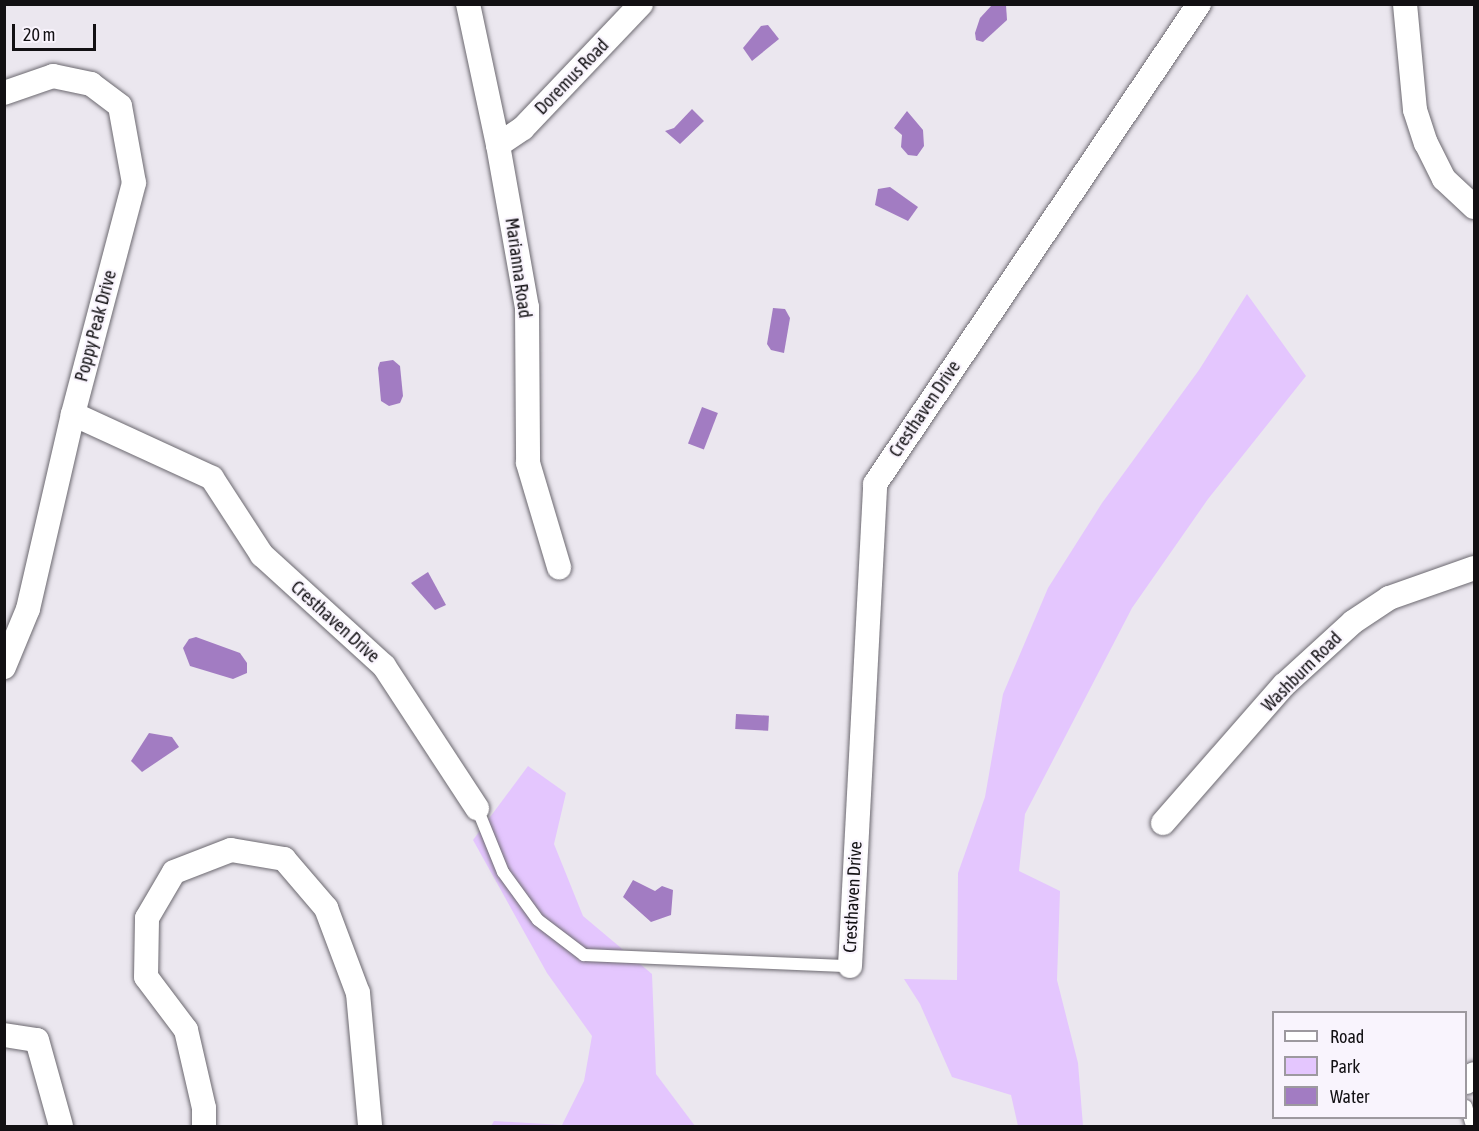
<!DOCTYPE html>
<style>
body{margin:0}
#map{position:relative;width:1479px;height:1131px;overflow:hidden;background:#ebe7ef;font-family:"Asap Condensed",sans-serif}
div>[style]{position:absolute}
.green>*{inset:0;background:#e4c6fe}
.water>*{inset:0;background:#a27cc2;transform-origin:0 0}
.roads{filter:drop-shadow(0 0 2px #6c6970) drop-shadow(0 0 2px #6c6970)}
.lane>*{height:12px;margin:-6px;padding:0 6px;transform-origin:6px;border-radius:6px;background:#fff}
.street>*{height:24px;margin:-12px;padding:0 12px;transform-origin:12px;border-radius:12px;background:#fff}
span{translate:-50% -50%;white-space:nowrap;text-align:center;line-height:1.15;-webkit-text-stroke:4.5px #f9f4fd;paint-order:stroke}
.street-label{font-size:18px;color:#121013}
.frame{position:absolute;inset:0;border:6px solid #121013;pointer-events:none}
.legend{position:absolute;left:1272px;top:1011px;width:195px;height:108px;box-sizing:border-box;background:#f9f4fd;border:2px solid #9d999f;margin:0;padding:8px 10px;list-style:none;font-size:18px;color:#121013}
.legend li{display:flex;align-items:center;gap:12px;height:30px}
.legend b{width:30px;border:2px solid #9d999f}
.scale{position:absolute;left:12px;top:24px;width:84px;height:27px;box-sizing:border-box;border:3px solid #121013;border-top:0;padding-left:8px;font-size:18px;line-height:21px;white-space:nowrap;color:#121013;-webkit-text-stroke:4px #f9f4fd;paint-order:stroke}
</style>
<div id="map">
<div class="green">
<i style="clip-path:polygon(1247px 294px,1306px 376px,1208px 499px,1132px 608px,1025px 814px,1019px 871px,1060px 891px,1057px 980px,1078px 1063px,1083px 1126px,1018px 1126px,1011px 1095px,952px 1077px,920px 1004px,904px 979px,957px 980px,958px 873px,985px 797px,1003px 694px,1048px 588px,1102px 503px,1199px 370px)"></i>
<i style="clip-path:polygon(528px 766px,566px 793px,554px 844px,583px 916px,652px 974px,656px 1074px,695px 1126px,491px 1126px,494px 1121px,562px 1125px,584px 1081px,592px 1036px,547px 973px,473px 840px)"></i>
</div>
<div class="water">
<i style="clip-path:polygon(992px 5px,1006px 5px,1007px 20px,983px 42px,976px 40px,975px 33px,980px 18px)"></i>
<i style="clip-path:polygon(768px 25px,779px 39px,752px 61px,743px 48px,761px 26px)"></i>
<i style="clip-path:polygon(692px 109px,704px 121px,680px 144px,665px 131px,674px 128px)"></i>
<i style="clip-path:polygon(907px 111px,923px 130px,924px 146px,917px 156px,908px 155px,901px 147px,902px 135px,894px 128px)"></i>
<i style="clip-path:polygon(890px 187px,918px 207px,908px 221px,875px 205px,878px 189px)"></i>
<i style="clip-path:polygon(773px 308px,785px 309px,790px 318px,784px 353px,771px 350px,767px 344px)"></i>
<i style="clip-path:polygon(393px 360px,400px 366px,403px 396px,400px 403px,389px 406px,381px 401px,378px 368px,380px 362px)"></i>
<i style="left:702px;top:407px;width:17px;height:39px;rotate:21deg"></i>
<i style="clip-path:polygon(428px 572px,446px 605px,435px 610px,411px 583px)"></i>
<i style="clip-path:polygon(196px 637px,240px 653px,247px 663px,247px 673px,233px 679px,190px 666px,183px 648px,189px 639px)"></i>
<i style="left:736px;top:714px;width:33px;height:15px;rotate:3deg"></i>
<i style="clip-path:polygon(149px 733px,172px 737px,179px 747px,142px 772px,131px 761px)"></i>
<i style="clip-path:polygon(633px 880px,655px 891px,662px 886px,673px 890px,671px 915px,651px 922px,623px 897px)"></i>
</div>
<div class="roads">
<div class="lane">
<i style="left:477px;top:808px;width:69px;rotate:67.9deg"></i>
<i style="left:503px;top:872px;width:59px;rotate:53.9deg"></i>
<i style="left:538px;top:920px;width:58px;rotate:37.3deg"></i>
<i style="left:584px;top:955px;width:266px;rotate:2.4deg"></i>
<i style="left:1466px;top:1106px;width:21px;rotate:73deg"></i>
</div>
<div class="street">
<i style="left:468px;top:4px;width:144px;rotate:78deg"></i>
<i style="left:498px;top:145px;width:165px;rotate:79.9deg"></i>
<i style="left:527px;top:307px;width:156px;rotate:89.6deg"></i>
<i style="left:528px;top:463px;width:109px;rotate:73.4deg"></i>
<i style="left:1405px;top:4px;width:106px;rotate:84.6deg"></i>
<i style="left:1415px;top:110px;width:35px;rotate:72deg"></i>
<i style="left:1426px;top:143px;width:40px;rotate:63.4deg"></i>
<i style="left:1444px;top:179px;width:41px;rotate:43deg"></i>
<i style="left:4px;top:93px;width:52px;rotate:-19.1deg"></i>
<i style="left:53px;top:76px;width:39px;rotate:12deg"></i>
<i style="left:91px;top:84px;width:36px;rotate:37deg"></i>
<i style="left:120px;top:106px;width:78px;rotate:79.7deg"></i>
<i style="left:134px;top:183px;width:239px;rotate:104.8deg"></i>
<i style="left:73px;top:414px;width:200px;rotate:103deg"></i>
<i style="left:28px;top:609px;width:63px;rotate:112.5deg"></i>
<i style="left:498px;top:145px;width:30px;rotate:-34deg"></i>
<i style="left:523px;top:128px;width:171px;rotate:-46.4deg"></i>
<i style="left:73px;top:414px;width:153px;rotate:24.7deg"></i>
<i style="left:212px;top:478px;width:92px;rotate:57deg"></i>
<i style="left:262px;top:555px;width:165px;rotate:42.3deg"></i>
<i style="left:384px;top:666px;width:170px;rotate:56.8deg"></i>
<i style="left:1163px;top:823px;width:184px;rotate:-48.8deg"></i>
<i style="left:1284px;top:685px;width:93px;rotate:-42.4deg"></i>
<i style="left:1353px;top:622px;width:43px;rotate:-33.7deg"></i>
<i style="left:1389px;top:598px;width:90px;rotate:-19.4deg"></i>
<i style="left:850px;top:966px;width:483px;rotate:-87deg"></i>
<i style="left:875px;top:484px;width:579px;rotate:-55.98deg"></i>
<i style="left:4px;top:1035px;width:33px;rotate:9deg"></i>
<i style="left:37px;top:1040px;width:89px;rotate:74.4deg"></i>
<i style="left:1466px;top:1082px;width:11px;rotate:-45deg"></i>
<i style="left:204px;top:1126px;width:18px;rotate:-90deg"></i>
<i style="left:204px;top:1108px;width:80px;rotate:-103deg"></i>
<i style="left:186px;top:1030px;width:66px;rotate:-127deg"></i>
<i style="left:146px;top:977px;width:59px;rotate:-89deg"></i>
<i style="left:147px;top:918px;width:53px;rotate:-59.6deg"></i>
<i style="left:174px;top:872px;width:61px;rotate:-21.1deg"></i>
<i style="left:231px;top:850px;width:54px;rotate:9.6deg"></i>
<i style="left:284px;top:859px;width:65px;rotate:49.4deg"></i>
<i style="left:326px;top:908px;width:91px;rotate:69.4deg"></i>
<i style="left:358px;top:993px;width:134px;rotate:84.8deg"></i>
</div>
</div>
<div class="street-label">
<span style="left:572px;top:77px;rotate:-46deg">Doremus Road</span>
<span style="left:518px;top:268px;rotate:82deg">Marianna Road</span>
<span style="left:96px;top:326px;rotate:-75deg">Poppy Peak Drive</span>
<span style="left:925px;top:409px;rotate:-56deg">Cresthaven Drive</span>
<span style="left:335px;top:622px;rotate:42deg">Cresthaven Drive</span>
<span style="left:1302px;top:672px;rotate:-45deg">Washburn Road</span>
<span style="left:853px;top:897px;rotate:-87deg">Cresthaven Drive</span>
</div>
<div class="frame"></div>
<ul class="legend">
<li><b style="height:8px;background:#fff"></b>Road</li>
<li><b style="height:16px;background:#e4c6fe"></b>Park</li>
<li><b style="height:16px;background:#a27cc2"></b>Water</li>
</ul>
<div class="scale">20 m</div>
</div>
